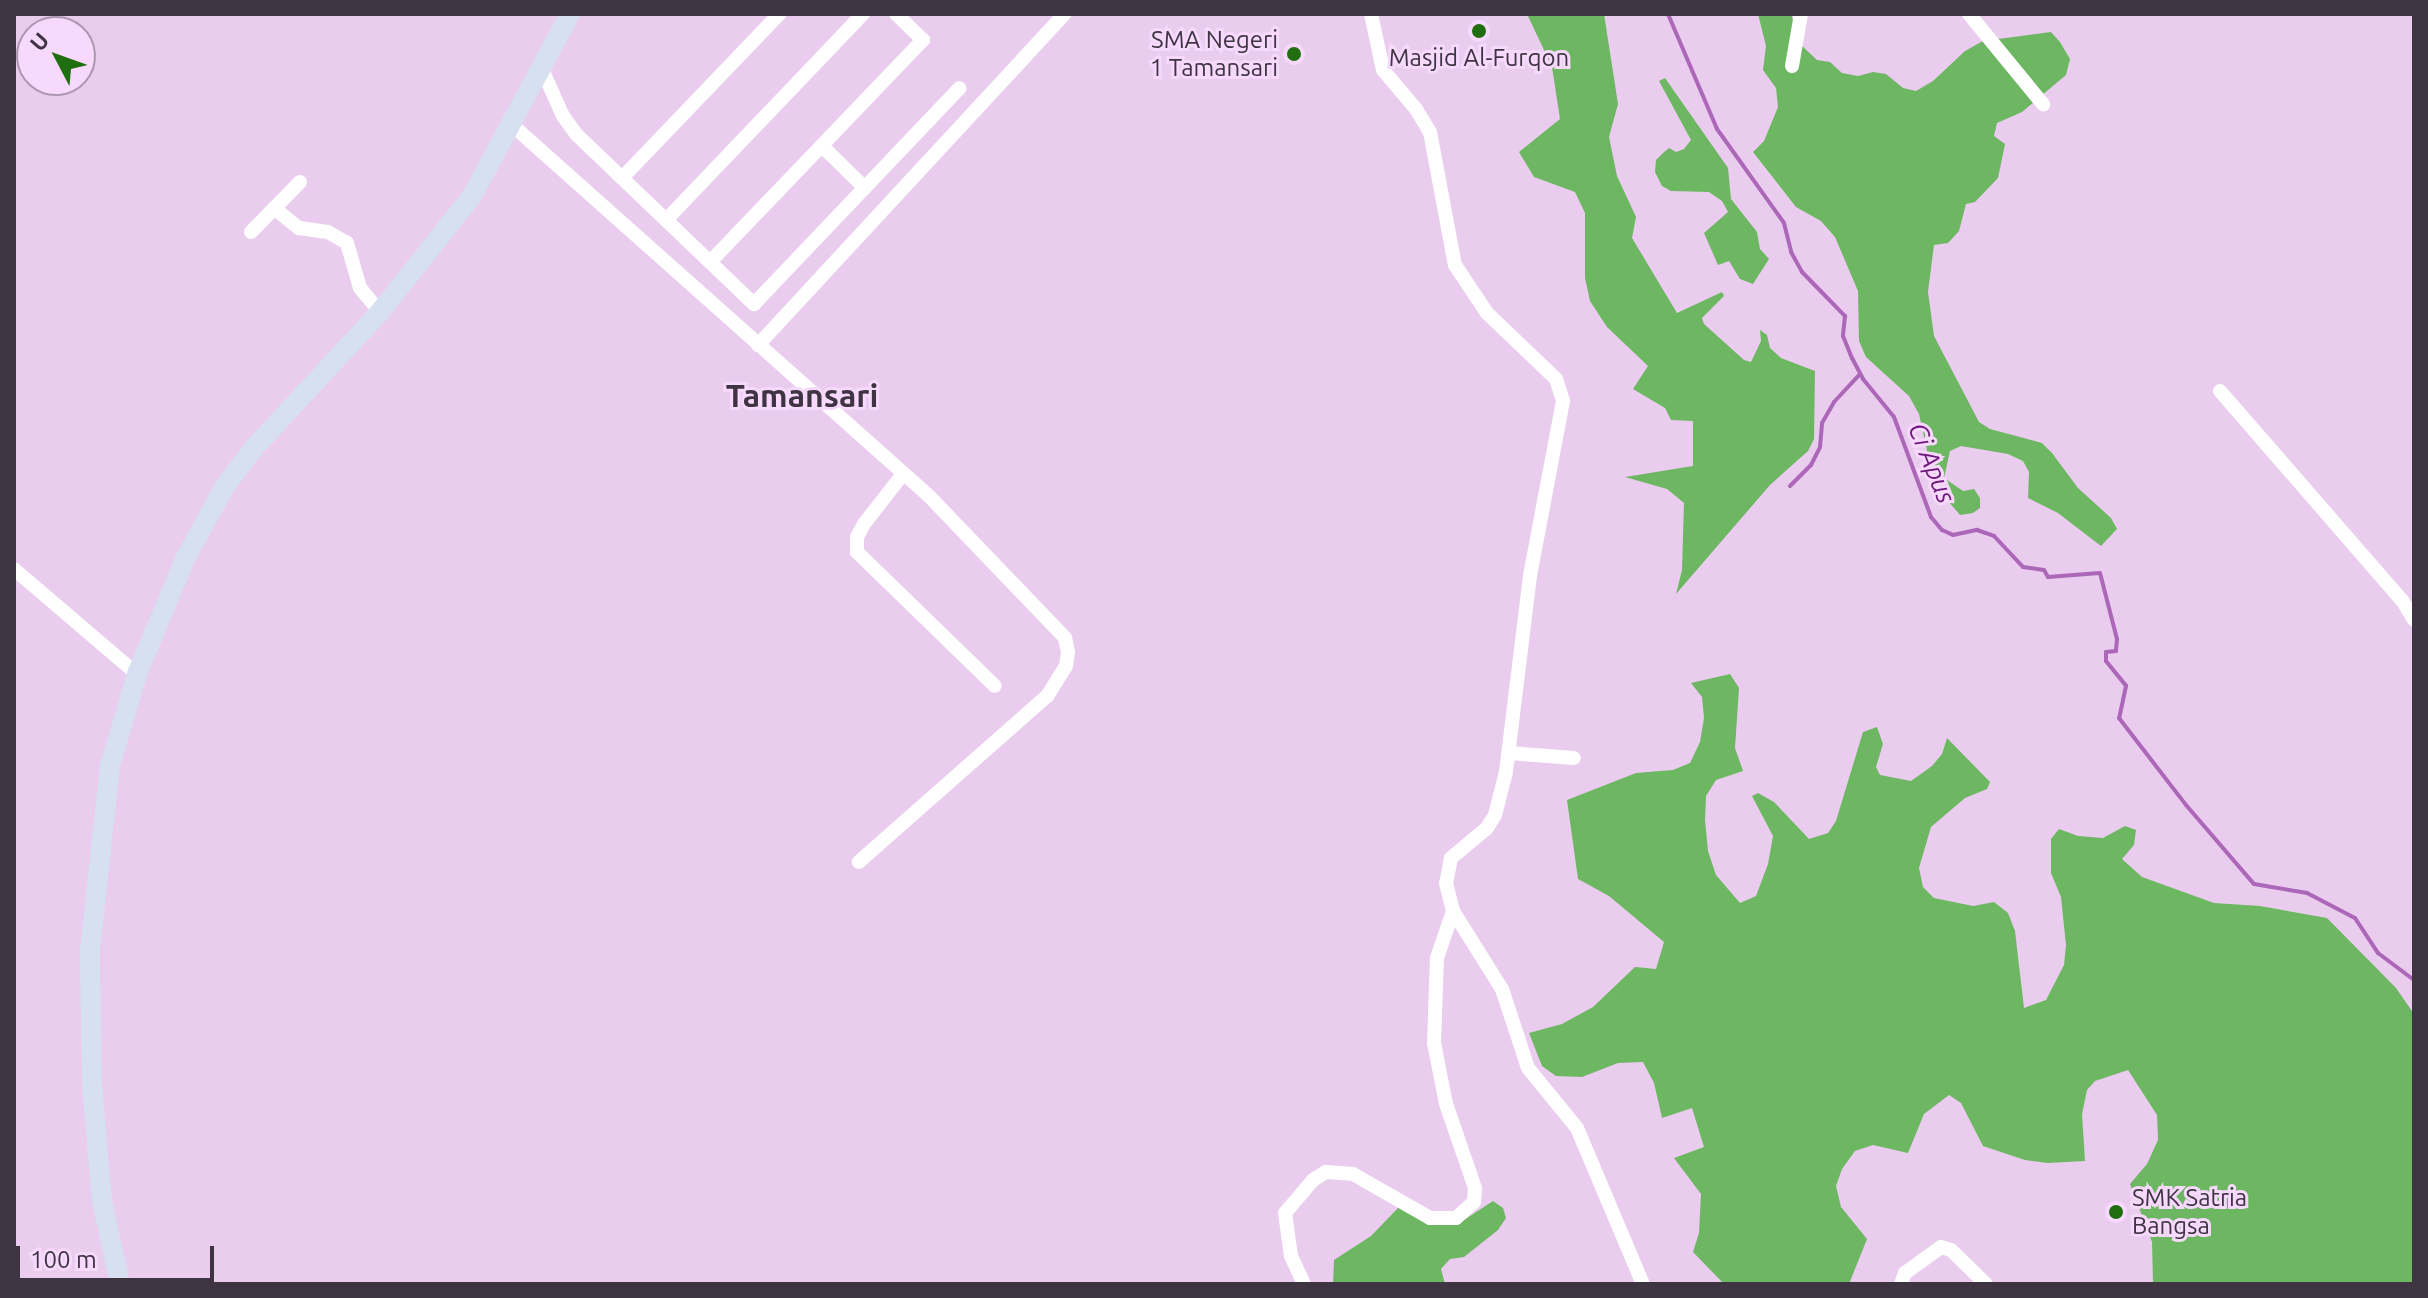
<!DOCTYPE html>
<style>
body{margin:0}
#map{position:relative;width:2428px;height:1298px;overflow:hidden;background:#e9ccee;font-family:Ubuntu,sans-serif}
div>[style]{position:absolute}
.forest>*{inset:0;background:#6eb762}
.stream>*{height:4px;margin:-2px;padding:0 2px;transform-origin:2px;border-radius:2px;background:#ac67b9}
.street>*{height:14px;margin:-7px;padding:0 7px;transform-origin:7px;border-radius:7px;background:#fff}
.secondary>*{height:20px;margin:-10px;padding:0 10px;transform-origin:10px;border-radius:10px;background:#d6e0f1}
.dots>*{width:22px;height:22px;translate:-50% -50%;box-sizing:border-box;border:4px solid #f6d9fc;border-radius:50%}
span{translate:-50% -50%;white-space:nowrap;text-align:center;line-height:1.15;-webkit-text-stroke:6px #f6d9fc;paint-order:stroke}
.poi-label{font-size:24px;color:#3f3442}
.right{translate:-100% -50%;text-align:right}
.left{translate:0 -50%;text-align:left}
.water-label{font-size:26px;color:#6f187e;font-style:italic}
.district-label{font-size:32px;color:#3f3442;font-weight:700}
.frame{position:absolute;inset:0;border:16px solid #3f3442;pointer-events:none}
.north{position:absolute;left:16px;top:16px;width:80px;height:80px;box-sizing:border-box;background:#f6d9fc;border:2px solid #ad97b2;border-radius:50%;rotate:311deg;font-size:22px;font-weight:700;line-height:32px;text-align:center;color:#3f3442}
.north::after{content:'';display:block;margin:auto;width:28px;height:36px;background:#216e11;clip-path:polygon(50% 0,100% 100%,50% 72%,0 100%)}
.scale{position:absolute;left:16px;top:1246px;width:198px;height:36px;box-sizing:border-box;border:4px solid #3f3442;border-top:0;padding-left:10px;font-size:24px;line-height:28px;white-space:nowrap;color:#3f3442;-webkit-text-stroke:6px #f6d9fc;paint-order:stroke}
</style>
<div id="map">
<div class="forest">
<i style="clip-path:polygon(1527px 14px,1604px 14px,1618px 104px,1609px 137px,1617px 176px,1636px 217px,1632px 238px,1677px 313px,1722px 292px,1724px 296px,1702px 318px,1704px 324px,1744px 360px,1751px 362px,1761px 341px,1760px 330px,1767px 335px,1770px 348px,1781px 358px,1815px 371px,1814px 439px,1808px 451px,1770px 485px,1676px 594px,1682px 570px,1684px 503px,1667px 489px,1625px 477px,1693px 466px,1693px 421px,1671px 420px,1665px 408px,1633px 389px,1648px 366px,1607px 327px,1590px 301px,1585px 278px,1585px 213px,1575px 192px,1534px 177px,1519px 152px,1560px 119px,1552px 67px)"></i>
<i style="clip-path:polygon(1758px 14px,1791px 14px,1802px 46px,1817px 60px,1830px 62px,1842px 73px,1858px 76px,1873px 72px,1886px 74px,1903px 88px,1916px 91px,1933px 81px,1965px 51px,1983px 41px,2051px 32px,2060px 42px,2070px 59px,2066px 75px,2022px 112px,1997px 123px,1994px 136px,2005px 144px,1998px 178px,1975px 202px,1966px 204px,1959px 231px,1948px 243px,1934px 245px,1928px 292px,1934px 336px,1979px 422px,1990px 429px,2042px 443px,2052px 453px,2078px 488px,2111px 518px,2117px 529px,2101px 546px,2058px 513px,2028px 498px,2029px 472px,2023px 461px,2008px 454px,1961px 446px,1950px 451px,1944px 478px,1963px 491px,1974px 489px,1980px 498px,1980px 508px,1973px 513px,1960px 515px,1943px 495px,1932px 473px,1919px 414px,1909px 396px,1866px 357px,1859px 341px,1858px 291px,1835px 237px,1821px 221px,1796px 207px,1753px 152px,1764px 141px,1778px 107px,1776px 88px,1763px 70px,1766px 46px)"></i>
<i style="clip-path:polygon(1665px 78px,1728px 168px,1731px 199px,1757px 232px,1760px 249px,1769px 259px,1753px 284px,1740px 279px,1729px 261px,1718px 265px,1704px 233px,1728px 212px,1722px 201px,1709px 192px,1671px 191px,1662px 186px,1655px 172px,1656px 160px,1663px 153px,1669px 148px,1676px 152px,1684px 149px,1691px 140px,1659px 81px)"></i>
<i style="clip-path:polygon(1730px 674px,1739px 688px,1735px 748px,1743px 771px,1716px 780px,1706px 796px,1705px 820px,1708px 851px,1716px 875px,1740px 903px,1756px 896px,1768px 864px,1773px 836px,1752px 796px,1758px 793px,1774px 802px,1809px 839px,1828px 833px,1836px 821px,1863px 732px,1877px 727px,1883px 744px,1876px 767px,1880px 775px,1911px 781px,1932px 766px,1942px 754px,1947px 738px,1990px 782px,1987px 789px,1965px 798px,1931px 827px,1919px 868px,1923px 887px,1934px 898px,1973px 906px,1994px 902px,2008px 913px,2015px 931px,2024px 1008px,2046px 1000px,2064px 965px,2066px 945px,2061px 897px,2051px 873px,2051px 839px,2059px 829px,2078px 836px,2103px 838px,2125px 826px,2136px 830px,2134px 845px,2122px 859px,2142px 877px,2214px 903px,2260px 906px,2327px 918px,2396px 988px,2414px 1014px,2414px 1284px,2153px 1284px,2152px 1242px,2130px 1184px,2147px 1164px,2158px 1140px,2157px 1115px,2128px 1070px,2095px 1081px,2087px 1090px,2082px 1114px,2085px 1161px,2048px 1163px,2025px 1160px,1983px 1146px,1961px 1103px,1949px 1095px,1924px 1114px,1908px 1153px,1873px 1145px,1855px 1151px,1842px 1169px,1836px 1186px,1841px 1207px,1867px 1239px,1849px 1284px,1724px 1284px,1693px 1252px,1699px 1233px,1701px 1194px,1674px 1158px,1704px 1147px,1692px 1108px,1662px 1118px,1654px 1083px,1643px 1062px,1618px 1063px,1582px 1077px,1556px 1076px,1542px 1066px,1529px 1033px,1562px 1024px,1593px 1007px,1635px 967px,1656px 969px,1664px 942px,1609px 896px,1578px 879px,1567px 800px,1636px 773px,1673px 770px,1690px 763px,1700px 742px,1704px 718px,1702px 697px,1691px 683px)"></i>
<i style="clip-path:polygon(1493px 1201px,1503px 1208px,1506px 1218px,1498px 1230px,1464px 1257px,1450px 1259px,1441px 1269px,1445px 1284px,1333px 1284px,1334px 1260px,1371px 1236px,1398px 1208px,1405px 1205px,1464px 1220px)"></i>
</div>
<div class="stream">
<i style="left:1668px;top:14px;width:125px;rotate:66.9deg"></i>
<i style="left:1717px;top:129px;width:115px;rotate:54.5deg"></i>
<i style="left:1784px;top:223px;width:30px;rotate:76deg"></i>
<i style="left:1791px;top:252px;width:23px;rotate:61deg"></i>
<i style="left:1802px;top:272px;width:62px;rotate:45.7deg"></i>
<i style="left:1845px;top:316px;width:20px;rotate:96deg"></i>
<i style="left:1843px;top:336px;width:24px;rotate:68deg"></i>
<i style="left:1852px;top:358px;width:24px;rotate:62deg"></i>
<i style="left:1863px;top:379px;width:49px;rotate:50.8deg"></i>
<i style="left:1894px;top:417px;width:107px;rotate:69.7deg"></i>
<i style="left:1931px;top:517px;width:17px;rotate:50deg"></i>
<i style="left:1942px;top:530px;width:12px;rotate:24deg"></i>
<i style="left:1953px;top:535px;width:25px;rotate:-12deg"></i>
<i style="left:1977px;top:530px;width:18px;rotate:19deg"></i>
<i style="left:1994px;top:536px;width:42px;rotate:46.9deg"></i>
<i style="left:2023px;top:567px;width:21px;rotate:8deg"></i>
<i style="left:2044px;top:570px;width:8px;rotate:60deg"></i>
<i style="left:2048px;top:577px;width:52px;rotate:-4.4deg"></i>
<i style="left:2100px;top:573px;width:68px;rotate:75.6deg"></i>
<i style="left:2117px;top:639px;width:12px;rotate:95deg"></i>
<i style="left:2116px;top:651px;width:10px;rotate:174deg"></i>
<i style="left:2106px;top:652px;width:9px;rotate:90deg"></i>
<i style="left:2106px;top:661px;width:32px;rotate:51deg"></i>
<i style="left:2126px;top:686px;width:33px;rotate:102deg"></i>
<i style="left:2119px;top:718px;width:110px;rotate:52.4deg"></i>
<i style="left:2186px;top:805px;width:104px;rotate:49.3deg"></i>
<i style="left:2254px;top:884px;width:54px;rotate:9.6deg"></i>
<i style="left:2307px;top:893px;width:54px;rotate:27.5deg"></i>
<i style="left:2355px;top:918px;width:42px;rotate:56.7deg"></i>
<i style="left:2378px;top:953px;width:45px;rotate:36.9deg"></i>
<i style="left:1790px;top:486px;width:30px;rotate:-45deg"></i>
<i style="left:1811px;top:465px;width:20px;rotate:-63deg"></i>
<i style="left:1820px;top:447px;width:24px;rotate:-85deg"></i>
<i style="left:1822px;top:423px;width:24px;rotate:-60deg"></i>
<i style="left:1834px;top:402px;width:38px;rotate:-47deg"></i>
</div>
<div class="street">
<i style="left:1371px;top:14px;width:57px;rotate:77.9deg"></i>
<i style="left:1383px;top:70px;width:51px;rotate:49.8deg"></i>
<i style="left:1416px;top:109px;width:27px;rotate:59deg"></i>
<i style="left:1430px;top:132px;width:135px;rotate:79.4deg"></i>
<i style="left:1455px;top:265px;width:58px;rotate:56.3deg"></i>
<i style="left:1487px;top:313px;width:95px;rotate:43.7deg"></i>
<i style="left:1556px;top:379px;width:23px;rotate:72deg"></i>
<i style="left:1563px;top:401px;width:178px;rotate:100.7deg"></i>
<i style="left:1530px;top:576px;width:197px;rotate:97deg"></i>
<i style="left:1506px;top:772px;width:44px;rotate:104.3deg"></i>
<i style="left:1495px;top:815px;width:15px;rotate:122deg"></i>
<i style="left:1487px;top:828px;width:47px;rotate:140.2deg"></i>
<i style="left:1451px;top:858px;width:25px;rotate:101deg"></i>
<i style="left:1446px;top:883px;width:29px;rotate:76deg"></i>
<i style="left:1453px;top:911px;width:92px;rotate:57.9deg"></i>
<i style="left:1502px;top:989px;width:83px;rotate:71.8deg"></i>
<i style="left:1528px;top:1068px;width:77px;rotate:50.8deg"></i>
<i style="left:1577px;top:1128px;width:169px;rotate:67.1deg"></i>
<i style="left:1969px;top:14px;width:117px;rotate:50.6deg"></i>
<i style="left:1792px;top:66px;width:53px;rotate:-80.2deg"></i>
<i style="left:541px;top:67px;width:54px;rotate:65.8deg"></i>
<i style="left:563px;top:116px;width:24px;rotate:54deg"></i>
<i style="left:577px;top:135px;width:245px;rotate:43.7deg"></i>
<i style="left:754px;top:304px;width:298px;rotate:-46.4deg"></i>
<i style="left:511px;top:124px;width:560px;rotate:41.67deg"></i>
<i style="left:929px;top:496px;width:197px;rotate:46.2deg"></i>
<i style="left:1065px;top:638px;width:14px;rotate:78deg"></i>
<i style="left:1068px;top:652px;width:14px;rotate:98deg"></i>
<i style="left:1066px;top:666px;width:36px;rotate:122deg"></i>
<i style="left:1047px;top:696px;width:251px;rotate:138.6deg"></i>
<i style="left:822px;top:146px;width:60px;rotate:44.3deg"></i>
<i style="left:622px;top:178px;width:227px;rotate:-46.2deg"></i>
<i style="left:274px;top:208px;width:32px;rotate:39deg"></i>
<i style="left:299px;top:228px;width:29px;rotate:8deg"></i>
<i style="left:328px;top:232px;width:22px;rotate:30deg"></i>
<i style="left:347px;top:243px;width:47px;rotate:73.9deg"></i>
<i style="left:360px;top:288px;width:31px;rotate:50deg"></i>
<i style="left:666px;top:220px;width:285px;rotate:-46.3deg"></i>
<i style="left:251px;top:232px;width:70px;rotate:-45.6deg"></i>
<i style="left:710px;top:262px;width:308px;rotate:-46.2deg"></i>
<i style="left:923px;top:40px;width:37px;rotate:-136deg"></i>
<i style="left:758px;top:345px;width:451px;rotate:-47.2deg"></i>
<i style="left:2220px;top:391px;width:277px;rotate:49deg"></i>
<i style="left:2402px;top:600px;width:23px;rotate:59deg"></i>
<i style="left:903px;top:474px;width:63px;rotate:128deg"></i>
<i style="left:864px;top:524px;width:15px;rotate:118deg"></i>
<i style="left:857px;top:537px;width:15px;rotate:90deg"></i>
<i style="left:857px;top:552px;width:192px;rotate:44.2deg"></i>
<i style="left:14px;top:569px;width:162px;rotate:40.5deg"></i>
<i style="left:1509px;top:753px;width:65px;rotate:4.4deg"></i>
<i style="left:1304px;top:1284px;width:31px;rotate:-115deg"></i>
<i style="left:1291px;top:1256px;width:43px;rotate:-97.9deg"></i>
<i style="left:1285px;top:1213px;width:43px;rotate:-49.7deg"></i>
<i style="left:1313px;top:1180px;width:15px;rotate:-32deg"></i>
<i style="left:1326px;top:1172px;width:27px;rotate:4deg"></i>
<i style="left:1353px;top:1174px;width:89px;rotate:29.7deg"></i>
<i style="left:1430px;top:1218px;width:26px"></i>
<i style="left:1456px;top:1218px;width:24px;rotate:-42deg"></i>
<i style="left:1474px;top:1202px;width:14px;rotate:-86deg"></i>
<i style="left:1475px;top:1188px;width:89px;rotate:-109deg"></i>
<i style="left:1446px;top:1104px;width:62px;rotate:-101.1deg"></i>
<i style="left:1434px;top:1043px;width:85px;rotate:-88deg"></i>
<i style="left:1437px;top:958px;width:50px;rotate:-71.2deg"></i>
<i style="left:1901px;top:1284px;width:12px;rotate:-70deg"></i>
<i style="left:1905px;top:1273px;width:44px;rotate:-35.8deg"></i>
<i style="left:1941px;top:1247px;width:10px;rotate:17deg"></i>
<i style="left:1951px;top:1250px;width:49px;rotate:44.2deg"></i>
</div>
<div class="secondary">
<i style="left:120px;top:1284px;width:85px;rotate:-102.2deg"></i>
<i style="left:102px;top:1201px;width:117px;rotate:-94.9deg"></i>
<i style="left:92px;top:1084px;width:134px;rotate:-90.9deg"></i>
<i style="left:90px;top:950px;width:185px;rotate:-83.8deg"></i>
<i style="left:110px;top:766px;width:96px;rotate:-73.6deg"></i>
<i style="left:137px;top:674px;width:127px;rotate:-67.3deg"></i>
<i style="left:186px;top:557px;width:81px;rotate:-61.2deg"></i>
<i style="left:225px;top:486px;width:48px;rotate:-52.7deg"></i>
<i style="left:254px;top:448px;width:185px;rotate:-47.2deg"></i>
<i style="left:380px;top:312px;width:148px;rotate:-51.6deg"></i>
<i style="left:472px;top:196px;width:207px;rotate:-61.7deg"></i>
</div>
<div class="dots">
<i style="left:1479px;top:31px;background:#216e11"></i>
<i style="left:1294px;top:54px;background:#216e11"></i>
<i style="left:2116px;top:1212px;background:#216e11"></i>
</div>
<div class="poi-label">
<span class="right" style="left:1278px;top:54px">SMA Negeri<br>1 Tamansari</span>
<span style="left:1479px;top:58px">Masjid Al-Furqon</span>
<span class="left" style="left:2132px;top:1212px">SMK Satria<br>Bangsa</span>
</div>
<div class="water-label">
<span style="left:1932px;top:463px;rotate:68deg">Ci Apus</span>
</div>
<div class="district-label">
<span style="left:802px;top:395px">Tamansari</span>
</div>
<div class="frame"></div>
<div class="north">U</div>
<div class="scale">100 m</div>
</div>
